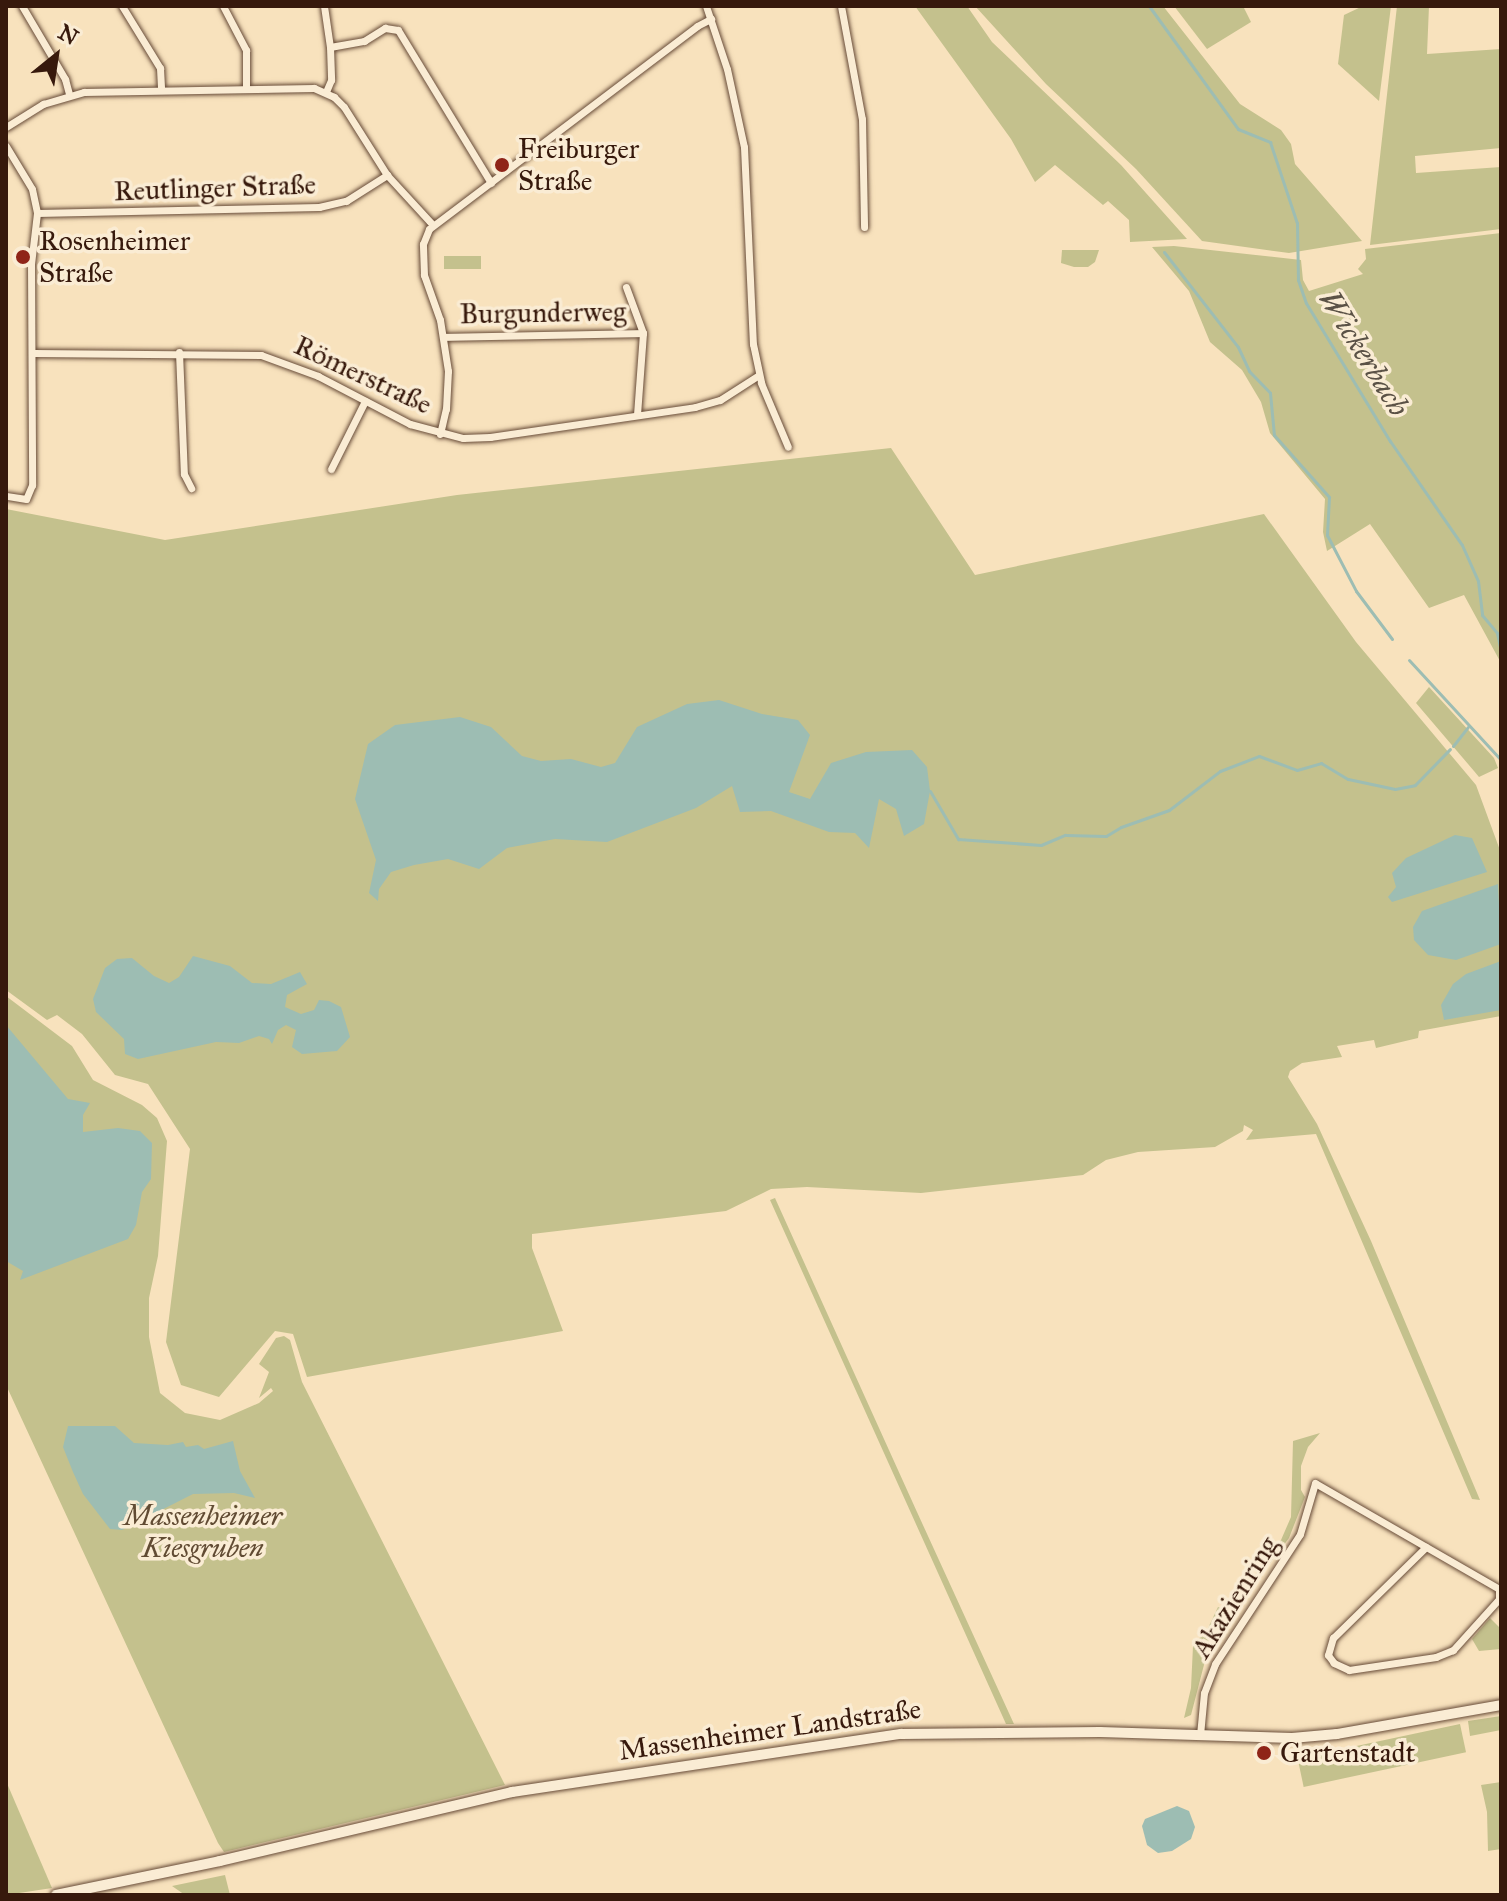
<!DOCTYPE html>
<meta charset="utf-8">
<style>
body{margin:0}
#map{position:relative;width:1507px;height:1901px;overflow:hidden;background:#f8e2bd;font-family:"IM FELL Great Primer",serif}
div>[style]{position:absolute}
.green>*{inset:0;background:#c4c18d;transform-origin:0 0}
.water>*{inset:0;background:#9dbdb3}
.stream>*{height:3px;margin:-1.5px;padding:0 1.5px;transform-origin:1.5px;border-radius:1.5px;background:#9dbdb3}
.roads{filter:drop-shadow(0 0 2px #674b38) drop-shadow(0 0 2px #674b38)}
.street>*{height:7px;margin:-3.5px;padding:0 3.5px;transform-origin:3.5px;border-radius:3.5px;background:#faecd4}
.secondary>*{height:10px;margin:-5px;padding:0 5px;transform-origin:5px;border-radius:5px;background:#faecd4}
.dots>*{width:22px;height:22px;translate:-50% -50%;box-sizing:border-box;border:4px solid #faecd4;border-radius:50%}
span{translate:-50% -50%;white-space:nowrap;text-align:center;line-height:1.15;-webkit-text-stroke:7px #faecd4;paint-order:stroke}
.poi-label{font-size:28px;color:#37190c}
.left{translate:0 -50%;text-align:left}
.street-label{font-size:28px;color:#37190c}
.park-label{font-size:28px;color:#614b33;font-style:italic}
.water-label{font-size:30px;color:#5b5246;font-style:italic}
.frame{position:absolute;inset:0;border:8px solid #37190c;pointer-events:none}
.north{position:absolute;left:16px;top:16px;width:80px;height:80px;-webkit-text-stroke:6px #faecd4;paint-order:stroke;rotate:30deg;font-size:22px;font-weight:700;line-height:32px;text-align:center;color:#37190c}
.north::after{content:'';display:block;margin:auto;width:28px;height:36px;background:#37190c;clip-path:polygon(50% 0,100% 100%,50% 72%,0 100%)}
</style>
<div id="map">
<div class="green">
<i style="clip-path:polygon(915px 6px,967px 6px,992px 42px,1121px 165px,1187px 239px,1130px 242px,1129px 220px,1108px 201px,1103px 205px,1055px 165px,1035px 182px,1011px 139px)"></i>
<i style="clip-path:polygon(975px 6px,1163px 6px,1240px 104px,1281px 130px,1291px 144px,1295px 164px,1362px 241px,1289px 253px,1202px 241px,1136px 169px,1046px 84px)"></i>
<i style="clip-path:polygon(1174px 6px,1243px 6px,1251px 22px,1207px 49px)"></i>
<i style="clip-path:polygon(1363px 6px,1391px 6px,1379px 101px,1338px 64px,1344px 15px)"></i>
<i style="clip-path:polygon(1397px 6px,1429px 6px,1427px 54px,1501px 49px,1501px 148px,1415px 156px,1416px 173px,1501px 167px,1501px 229px,1370px 245px)"></i>
<i style="clip-path:polygon(1501px 233px,1501px 663px,1464px 595px,1429px 608px,1370px 524px,1327px 551px,1323px 532px,1325px 499px,1270px 433px,1261px 402px,1242px 370px,1210px 342px,1189px 291px,1152px 247px,1174px 246px,1301px 260px,1303px 280px,1309px 291px,1363px 274px,1358px 269px,1366px 259px,1365px 249px)"></i>
<i style="clip-path:polygon(1062px 250px,1099px 250px,1095px 262px,1088px 267px,1074px 267px,1061px 263px)"></i>
<i style="left:481px;top:256px;width:13px;height:37px;rotate:90deg"></i>
<i style="clip-path:polygon(891px 448px,975px 575px,1264px 514px,1356px 642px,1476px 785px,1501px 853px,1501px 1016px,1419px 1031px,1418px 1038px,1376px 1048px,1374px 1040px,1337px 1046px,1342px 1057px,1302px 1063px,1290px 1071px,1288px 1077px,1317px 1124px,1371px 1241px,1480px 1500px,1472px 1499px,1316px 1134px,1246px 1140px,1253px 1130px,1244px 1125px,1243px 1131px,1215px 1147px,1138px 1152px,1106px 1160px,1083px 1175px,921px 1193px,807px 1187px,771px 1189px,726px 1211px,532px 1234px,532px 1248px,563px 1331px,307px 1377px,293px 1334px,275px 1331px,219px 1397px,181px 1385px,166px 1342px,190px 1149px,148px 1084px,115px 1075px,82px 1034px,57px 1015px,47px 1020px,6px 990px,6px 509px,165px 540px,457px 495px)"></i>
<i style="clip-path:polygon(1429px 687px,1494px 758px,1498px 768px,1479px 777px,1474px 771px,1416px 703px)"></i>
<i style="clip-path:polygon(6px 996px,72px 1046px,93px 1080px,142px 1105px,157px 1118px,167px 1141px,158px 1256px,149px 1298px,149px 1337px,160px 1393px,185px 1413px,220px 1420px,259px 1403px,273px 1391px,271px 1388px,259px 1398px,269px 1372px,259px 1364px,276px 1338px,284px 1336px,290px 1340px,302px 1382px,505px 1785px,224px 1852px,218px 1843px,6px 1385px)"></i>
<i style="clip-path:polygon(775px 1198px,917px 1512px,1014px 1724px,1006px 1724px,770px 1200px)"></i>
<i style="clip-path:polygon(1320px 1433px,1308px 1447px,1301px 1466px,1301px 1490px,1305px 1497px,1289px 1538px,1223px 1626px,1228px 1610px,1281px 1540px,1291px 1517px,1293px 1441px)"></i>
<i style="clip-path:polygon(1218px 1607px,1222px 1608px,1221px 1614px,1203px 1656px,1205px 1661px,1191px 1715px,1184px 1718px,1191px 1688px,1193px 1646px,1208px 1628px)"></i>
<i style="clip-path:polygon(1490px 1618px,1501px 1629px,1501px 1649px,1479px 1651px,1472px 1639px)"></i>
<i style="clip-path:polygon(1501px 1716px,1501px 1730px,1470px 1736px,1468px 1721px)"></i>
<i style="left:1460px;top:1724px;width:29px;height:166px;rotate:78deg"></i>
<i style="clip-path:polygon(6px 1781px,52px 1888px,6px 1895px)"></i>
<i style="clip-path:polygon(1501px 1782px,1501px 1849px,1488px 1851px,1487px 1812px,1481px 1785px)"></i>
<i style="clip-path:polygon(225px 1875px,230px 1895px,185px 1895px,172px 1886px)"></i>
</div>
<div class="water">
<i style="clip-path:polygon(719px 700px,762px 714px,798px 720px,810px 735px,789px 792px,810px 799px,831px 763px,866px 752px,912px 750px,927px 767px,930px 791px,924px 824px,904px 836px,896px 809px,879px 799px,869px 848px,855px 833px,829px 832px,771px 811px,740px 812px,732px 786px,696px 808px,607px 842px,555px 839px,507px 848px,479px 869px,448px 859px,414px 865px,391px 872px,379px 889px,378px 901px,369px 893px,376px 860px,355px 799px,368px 744px,395px 725px,460px 717px,491px 727px,522px 756px,541px 761px,571px 759px,601px 767px,615px 763px,637px 727px,687px 704px)"></i>
<i style="clip-path:polygon(1455px 835px,1472px 838px,1487px 872px,1392px 902px,1388px 897px,1396px 887px,1392px 873px,1406px 858px)"></i>
<i style="clip-path:polygon(1498px 884px,1501px 944px,1456px 960px,1428px 955px,1414px 940px,1413px 927px,1422px 911px)"></i>
<i style="clip-path:polygon(193px 956px,230px 966px,252px 983px,271px 984px,300px 972px,307px 984px,287px 995px,285px 1007px,301px 1014px,314px 1010px,319px 1000px,329px 1001px,341px 1007px,350px 1037px,337px 1051px,302px 1054px,292px 1047px,296px 1030px,286px 1025px,278px 1030px,272px 1044px,269px 1039px,259px 1036px,239px 1043px,216px 1042px,138px 1059px,125px 1054px,124px 1039px,96px 1012px,93px 999px,105px 968px,117px 959px,132px 958px,154px 976px,169px 983px,179px 977px)"></i>
<i style="clip-path:polygon(1501px 961px,1501px 1010px,1444px 1020px,1441px 1005px,1453px 984px,1466px 974px)"></i>
<i style="clip-path:polygon(6px 1025px,68px 1099px,90px 1103px,83px 1115px,83px 1132px,118px 1128px,140px 1131px,152px 1143px,151px 1179px,142px 1192px,136px 1225px,128px 1239px,20px 1280px,23px 1271px,6px 1261px)"></i>
<i style="clip-path:polygon(68px 1426px,115px 1426px,134px 1443px,168px 1445px,183px 1442px,186px 1447px,198px 1445px,204px 1449px,233px 1441px,240px 1471px,255px 1498px,234px 1493px,193px 1494px,122px 1530px,110px 1529px,83px 1494px,73px 1472px,63px 1447px)"></i>
<i style="clip-path:polygon(1177px 1806px,1189px 1811px,1195px 1827px,1191px 1839px,1172px 1851px,1158px 1853px,1147px 1845px,1142px 1826px,1145px 1819px)"></i>
</div>
<div class="stream">
<i style="left:1149px;top:6px;width:152px;rotate:54.1deg"></i>
<i style="left:1238px;top:129px;width:35px;rotate:22deg"></i>
<i style="left:1270px;top:142px;width:85px;rotate:71.6deg"></i>
<i style="left:1297px;top:223px;width:57px;rotate:89deg"></i>
<i style="left:1298px;top:280px;width:24px;rotate:71deg"></i>
<i style="left:1306px;top:303px;width:162px;rotate:58.7deg"></i>
<i style="left:1390px;top:441px;width:126px;rotate:55.3deg"></i>
<i style="left:1462px;top:545px;width:39px;rotate:66deg"></i>
<i style="left:1478px;top:581px;width:34px;rotate:83deg"></i>
<i style="left:1482px;top:615px;width:23px;rotate:50deg"></i>
<i style="left:1497px;top:633px;width:19px;rotate:78deg"></i>
<i style="left:1164px;top:252px;width:120px;rotate:52.1deg"></i>
<i style="left:1238px;top:347px;width:26px;rotate:65deg"></i>
<i style="left:1249px;top:371px;width:30px;rotate:46deg"></i>
<i style="left:1270px;top:393px;width:42px;rotate:84.6deg"></i>
<i style="left:1274px;top:435px;width:83px;rotate:48.4deg"></i>
<i style="left:1329px;top:497px;width:38px;rotate:93deg"></i>
<i style="left:1327px;top:535px;width:63px;rotate:62.6deg"></i>
<i style="left:1356px;top:591px;width:60px;rotate:53.1deg"></i>
<i style="left:1409px;top:660px;width:136px;rotate:47.4deg"></i>
<i style="left:1453px;top:746px;width:24px;rotate:-52deg"></i>
<i style="left:930px;top:791px;width:56px;rotate:59.7deg"></i>
<i style="left:958px;top:839px;width:83px;rotate:4.1deg"></i>
<i style="left:1041px;top:845px;width:26px;rotate:-23deg"></i>
<i style="left:1065px;top:835px;width:41px;rotate:1.4deg"></i>
<i style="left:1106px;top:836px;width:17px;rotate:-31deg"></i>
<i style="left:1121px;top:827px;width:51px;rotate:-19.5deg"></i>
<i style="left:1169px;top:810px;width:64px;rotate:-37.4deg"></i>
<i style="left:1220px;top:771px;width:42px;rotate:-21deg"></i>
<i style="left:1259px;top:756px;width:40px;rotate:20.2deg"></i>
<i style="left:1297px;top:770px;width:25px;rotate:-16deg"></i>
<i style="left:1321px;top:763px;width:31px;rotate:31deg"></i>
<i style="left:1348px;top:779px;width:48px;rotate:12deg"></i>
<i style="left:1395px;top:789px;width:20px;rotate:-11deg"></i>
<i style="left:1415px;top:785px;width:50px;rotate:-45.8deg"></i>
</div>
<div class="roads">
<div class="street">
<i style="left:22px;top:6px;width:85px;rotate:59.5deg"></i>
<i style="left:65px;top:79px;width:16px;rotate:75deg"></i>
<i style="left:122px;top:6px;width:73px;rotate:58.5deg"></i>
<i style="left:160px;top:68px;width:21px;rotate:87deg"></i>
<i style="left:223px;top:6px;width:50px;rotate:62.4deg"></i>
<i style="left:246px;top:50px;width:38px;rotate:90deg"></i>
<i style="left:324px;top:6px;width:41px;rotate:81.7deg"></i>
<i style="left:330px;top:47px;width:33px;rotate:88deg"></i>
<i style="left:331px;top:80px;width:13px;rotate:113deg"></i>
<i style="left:706px;top:6px;width:66px;rotate:71.6deg"></i>
<i style="left:727px;top:69px;width:80px;rotate:77.7deg"></i>
<i style="left:744px;top:147px;width:197px;rotate:87.4deg"></i>
<i style="left:753px;top:344px;width:40px;rotate:78deg"></i>
<i style="left:761px;top:383px;width:69px;rotate:67.1deg"></i>
<i style="left:841px;top:6px;width:115px;rotate:79.5deg"></i>
<i style="left:862px;top:119px;width:108px;rotate:88.9deg"></i>
<i style="left:330px;top:47px;width:35px;rotate:-10deg"></i>
<i style="left:364px;top:41px;width:25px;rotate:-32deg"></i>
<i style="left:385px;top:28px;width:13px;rotate:9deg"></i>
<i style="left:398px;top:30px;width:179px;rotate:58.7deg"></i>
<i style="left:6px;top:127px;width:44px;rotate:-31.9deg"></i>
<i style="left:43px;top:104px;width:43px;rotate:-16.3deg"></i>
<i style="left:84px;top:92px;width:230px;rotate:-1deg"></i>
<i style="left:314px;top:88px;width:22px;rotate:24deg"></i>
<i style="left:334px;top:97px;width:14px;rotate:45deg"></i>
<i style="left:344px;top:107px;width:80px;rotate:57.7deg"></i>
<i style="left:387px;top:175px;width:68px;rotate:47.4deg"></i>
<i style="left:6px;top:146px;width:50px;rotate:58.8deg"></i>
<i style="left:32px;top:189px;width:25px;rotate:78deg"></i>
<i style="left:37px;top:213px;width:51px;rotate:96.7deg"></i>
<i style="left:31px;top:264px;width:221px;rotate:89.7deg"></i>
<i style="left:32px;top:485px;width:15px;rotate:113deg"></i>
<i style="left:26px;top:499px;width:20px;rotate:-171deg"></i>
<i style="left:37px;top:213px;width:282px;rotate:-1.2deg"></i>
<i style="left:319px;top:207px;width:28px;rotate:-13deg"></i>
<i style="left:346px;top:201px;width:49px;rotate:-32.4deg"></i>
<i style="left:626px;top:287px;width:49px;rotate:69.7deg"></i>
<i style="left:643px;top:333px;width:82px;rotate:94.2deg"></i>
<i style="left:443px;top:337px;width:200px;rotate:-1.1deg"></i>
<i style="left:179px;top:352px;width:122px;rotate:87.7deg"></i>
<i style="left:184px;top:474px;width:16px;rotate:63deg"></i>
<i style="left:33px;top:353px;width:228px;rotate:0.5deg"></i>
<i style="left:261px;top:355px;width:61px;rotate:20.2deg"></i>
<i style="left:318px;top:376px;width:104px;rotate:27.6deg"></i>
<i style="left:410px;top:424px;width:55px;rotate:14.8deg"></i>
<i style="left:463px;top:438px;width:27px;rotate:-2deg"></i>
<i style="left:490px;top:437px;width:207px;rotate:-8.3deg"></i>
<i style="left:695px;top:407px;width:26px;rotate:-16deg"></i>
<i style="left:720px;top:400px;width:46px;rotate:-32.7deg"></i>
<i style="left:440px;top:434px;width:26px;rotate:-77deg"></i>
<i style="left:446px;top:409px;width:38px;rotate:-87deg"></i>
<i style="left:448px;top:371px;width:52px;rotate:-98.9deg"></i>
<i style="left:440px;top:320px;width:48px;rotate:-109.6deg"></i>
<i style="left:424px;top:275px;width:31px;rotate:-92deg"></i>
<i style="left:423px;top:244px;width:16px;rotate:-68deg"></i>
<i style="left:429px;top:229px;width:336px;rotate:-37.1deg"></i>
<i style="left:697px;top:26px;width:16px;rotate:-27deg"></i>
<i style="left:331px;top:469px;width:76px;rotate:-63.4deg"></i>
<i style="left:1200px;top:1735px;width:42px;rotate:-84.6deg"></i>
<i style="left:1204px;top:1693px;width:31px;rotate:-69deg"></i>
<i style="left:1215px;top:1664px;width:155px;rotate:-56.8deg"></i>
<i style="left:1300px;top:1534px;width:53px;rotate:-73.6deg"></i>
<i style="left:1315px;top:1483px;width:212px;rotate:29.9deg"></i>
<i style="left:1499px;top:1589px;width:10px;rotate:90deg"></i>
<i style="left:1499px;top:1599px;width:69px;rotate:132deg"></i>
<i style="left:1453px;top:1650px;width:18px;rotate:158deg"></i>
<i style="left:1436px;top:1657px;width:88px;rotate:171.5deg"></i>
<i style="left:1349px;top:1670px;width:17px;rotate:-155deg"></i>
<i style="left:1334px;top:1663px;width:10px;rotate:-127deg"></i>
<i style="left:1328px;top:1655px;width:18px;rotate:-74deg"></i>
<i style="left:1333px;top:1638px;width:130px;rotate:-44.4deg"></i>
</div>
<div class="secondary">
<i style="left:56px;top:1895px;width:167px;rotate:-11.7deg"></i>
<i style="left:220px;top:1861px;width:300px;rotate:-13.3deg"></i>
<i style="left:512px;top:1792px;width:393px;rotate:-8.5deg"></i>
<i style="left:901px;top:1734px;width:199px;rotate:-0.6deg"></i>
<i style="left:1100px;top:1732px;width:192px;rotate:1.8deg"></i>
<i style="left:1292px;top:1738px;width:45px;rotate:-5.1deg"></i>
<i style="left:1337px;top:1734px;width:167px;rotate:-10deg"></i>
</div>
</div>
<div class="dots">
<i style="left:502px;top:165px;background:#8f2418"></i>
<i style="left:23px;top:257px;background:#8f2418"></i>
<i style="left:1264px;top:1753px;background:#8f2418"></i>
</div>
<div class="poi-label">
<span class="left" style="left:518px;top:165px">Freiburger<br>Straße</span>
<span class="left" style="left:39px;top:257px">Rosenheimer<br>Straße</span>
<span class="left" style="left:1280px;top:1753px">Gartenstadt</span>
</div>
<div class="street-label">
<span style="left:215px;top:188px;rotate:-2deg">Reutlinger Straße</span>
<span style="left:543px;top:313px;rotate:-1deg">Burgunderweg</span>
<span style="left:363px;top:375px;rotate:25deg">Römerstraße</span>
<span style="left:1235px;top:1597px;rotate:-58deg">Akazienring</span>
<span style="left:770px;top:1730px;rotate:-8deg">Massenheimer Landstraße</span>
</div>
<div class="park-label">
<span style="left:203px;top:1532px">Massenheimer<br>Kiesgruben</span>
</div>
<div class="water-label">
<span style="left:1364px;top:353px;rotate:58deg">Wickerbach</span>
</div>
<div class="frame"></div>
<div class="north">N</div>
</div>
